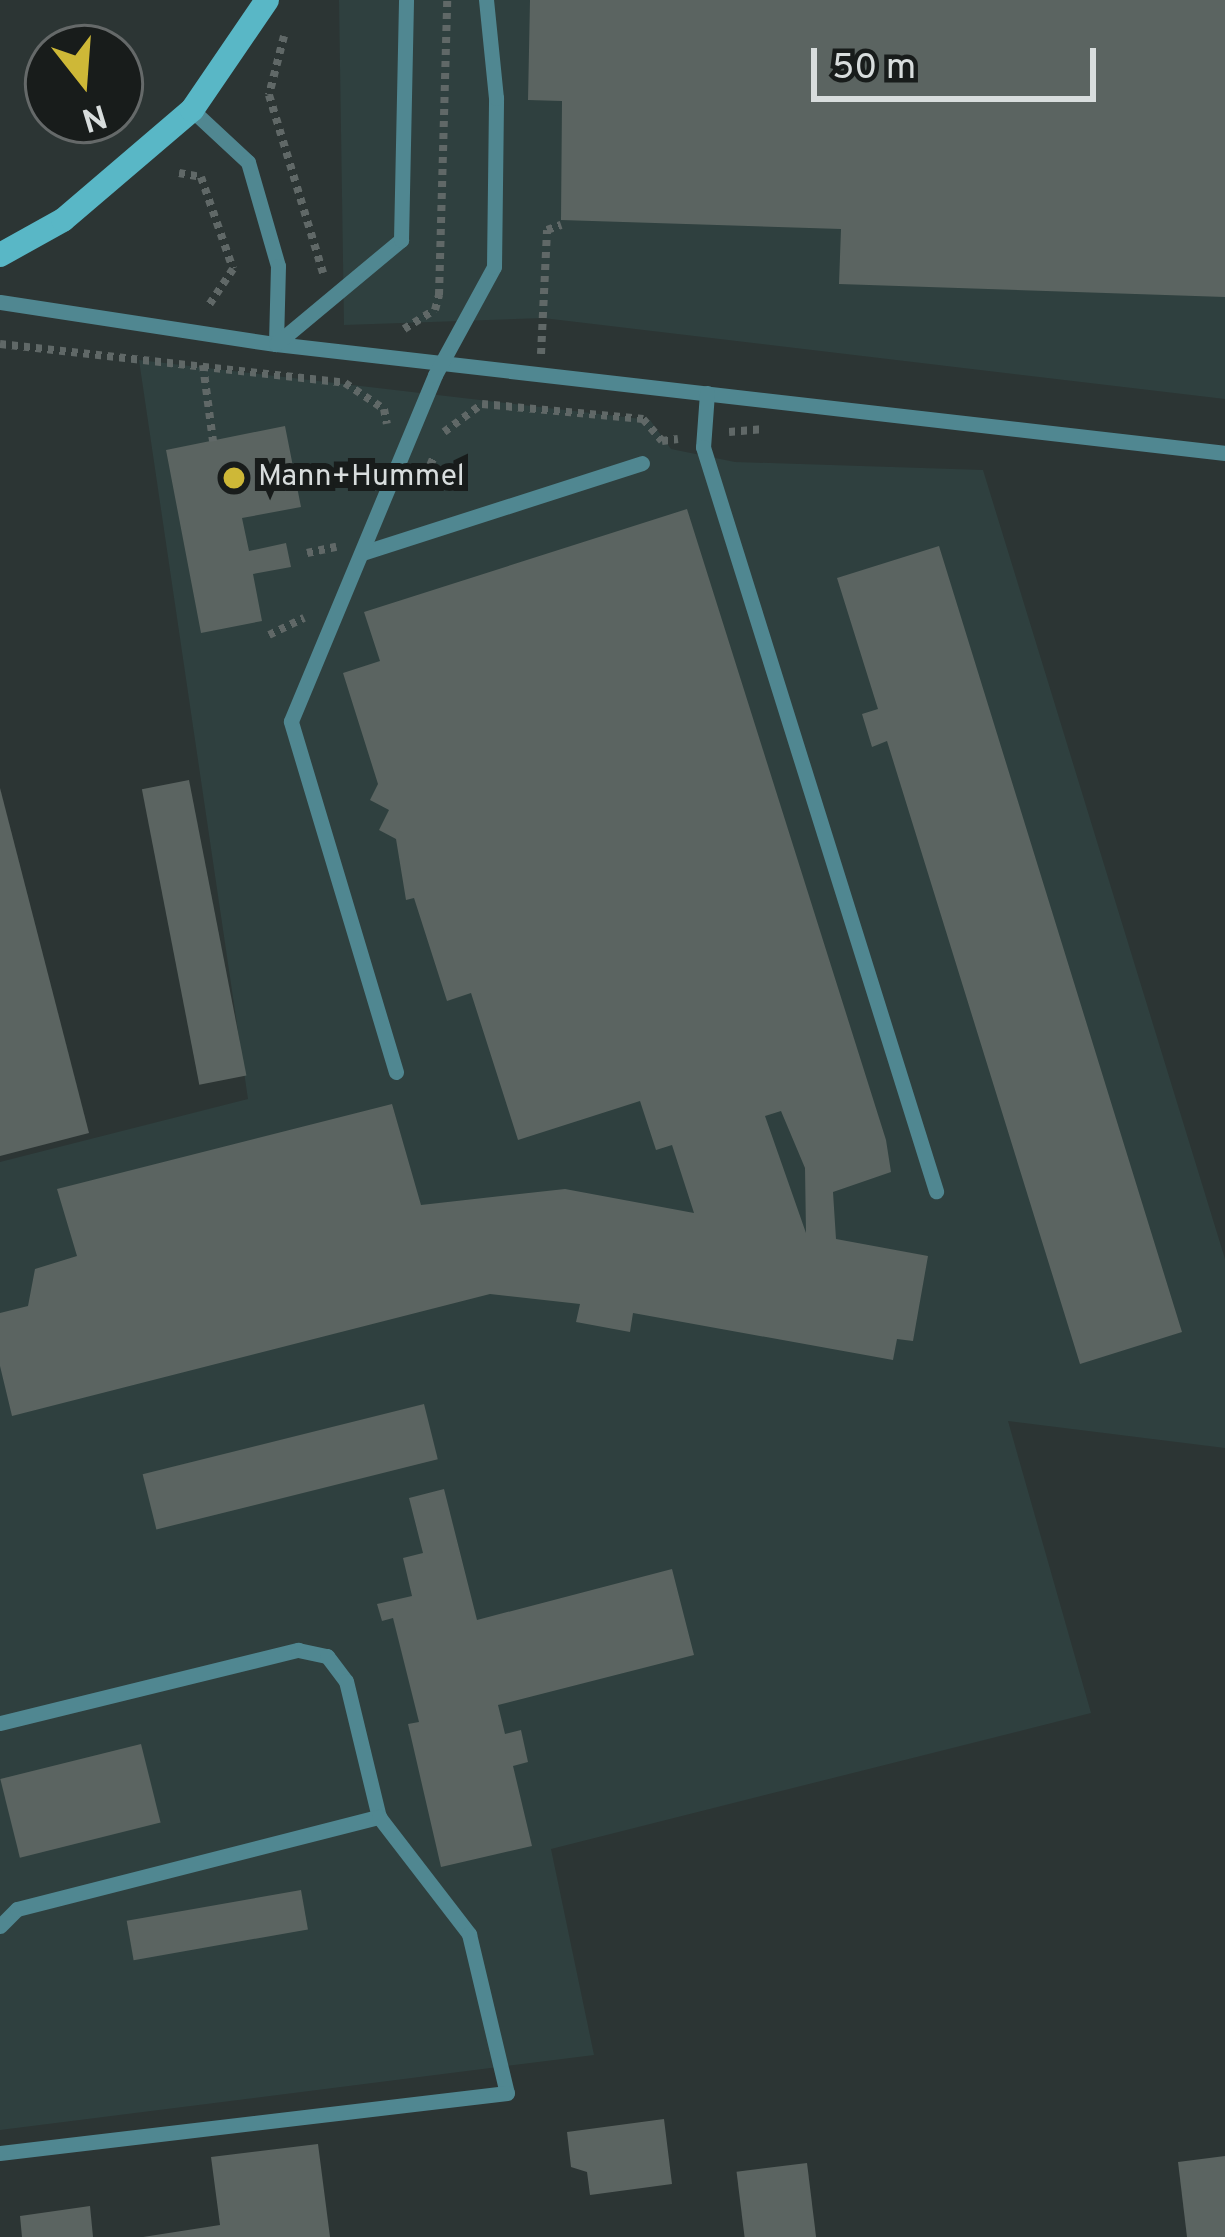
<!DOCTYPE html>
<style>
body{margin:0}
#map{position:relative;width:1225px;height:2237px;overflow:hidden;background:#2c3534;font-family:Overpass,sans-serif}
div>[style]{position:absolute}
.built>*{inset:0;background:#2f403f}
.building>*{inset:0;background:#5b6461;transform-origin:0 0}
.path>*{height:8px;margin-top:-4px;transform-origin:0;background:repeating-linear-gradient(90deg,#606867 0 6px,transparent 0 12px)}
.lane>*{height:15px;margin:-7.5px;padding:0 7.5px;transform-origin:7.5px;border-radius:7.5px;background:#508791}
.secondary>*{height:24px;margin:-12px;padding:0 12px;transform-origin:12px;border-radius:12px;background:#59b7c6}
.dots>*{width:33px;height:33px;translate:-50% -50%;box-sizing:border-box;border:6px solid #181c1b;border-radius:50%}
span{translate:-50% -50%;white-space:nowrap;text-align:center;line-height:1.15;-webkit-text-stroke:12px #181c1b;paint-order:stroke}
.poi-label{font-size:30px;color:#d8dddd}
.left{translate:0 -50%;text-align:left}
.north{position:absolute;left:24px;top:24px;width:120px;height:120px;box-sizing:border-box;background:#181c1b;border:3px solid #656969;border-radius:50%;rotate:163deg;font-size:33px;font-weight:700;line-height:48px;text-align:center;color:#d8dddd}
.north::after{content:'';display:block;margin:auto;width:42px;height:54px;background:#ceb837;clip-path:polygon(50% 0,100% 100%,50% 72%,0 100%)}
.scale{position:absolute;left:811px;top:48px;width:285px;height:54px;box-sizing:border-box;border:6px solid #d8dddd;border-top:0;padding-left:15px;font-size:36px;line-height:42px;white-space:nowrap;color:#d8dddd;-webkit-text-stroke:9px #181c1b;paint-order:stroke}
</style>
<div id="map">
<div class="built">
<i style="clip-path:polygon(339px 0,1225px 0,1225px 399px,543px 318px,344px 325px)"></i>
<i style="clip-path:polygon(139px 360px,650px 420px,671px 449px,735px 462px,983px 470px,1225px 1259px,1225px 1448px,1008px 1421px,1091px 1713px,551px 1849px,594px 2055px,0 2130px,0 1162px,248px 1099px)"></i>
</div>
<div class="building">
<i style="clip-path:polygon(530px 0,1225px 0,1225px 297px,839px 284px,841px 229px,561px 220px,562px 101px,528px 100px)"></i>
<i style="clip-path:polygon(285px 426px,301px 507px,242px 518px,249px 551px,286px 543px,291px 567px,253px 574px,262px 621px,201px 633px,166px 450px)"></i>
<i style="clip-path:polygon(evenodd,687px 509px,886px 1140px,891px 1172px,833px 1192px,836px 1239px,928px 1256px,913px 1341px,897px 1339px,893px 1360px,633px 1313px,630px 1332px,576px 1322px,580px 1304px,490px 1294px,12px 1416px,0 1366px,0 1313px,28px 1306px,35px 1269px,77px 1256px,57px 1189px,392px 1104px,421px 1205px,565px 1189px,694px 1213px,672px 1145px,656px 1150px,640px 1101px,518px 1140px,471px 993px,447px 1001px,414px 898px,406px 900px,396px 839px,379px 830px,389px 810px,370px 800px,378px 784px,343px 673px,380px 661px,364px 612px,687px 509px,781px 1111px,805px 1168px,806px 1233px,765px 1116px,781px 1111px)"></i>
<i style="clip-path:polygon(939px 546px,1182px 1332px,1080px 1364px,887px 741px,872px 747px,862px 714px,878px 709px,837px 578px)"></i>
<i style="left:189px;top:780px;width:301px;height:48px;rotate:79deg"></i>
<i style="clip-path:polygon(0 788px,89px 1133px,0 1156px)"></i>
<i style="left:424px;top:1404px;width:57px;height:290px;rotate:76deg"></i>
<i style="clip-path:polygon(444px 1489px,477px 1620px,672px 1569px,694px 1655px,498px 1705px,505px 1734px,521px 1730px,528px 1762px,513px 1766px,532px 1846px,441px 1867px,408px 1724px,419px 1722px,393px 1618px,382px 1621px,377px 1604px,412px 1596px,403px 1558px,423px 1553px,409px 1498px)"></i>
<i style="left:141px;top:1744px;width:81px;height:145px;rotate:76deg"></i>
<i style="left:301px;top:1890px;width:40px;height:177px;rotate:80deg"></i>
<i style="clip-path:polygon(664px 2119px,672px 2184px,590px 2195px,587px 2172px,571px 2167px,567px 2132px)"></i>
<i style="clip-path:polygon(318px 2144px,330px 2237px,143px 2237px,220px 2225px,211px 2157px)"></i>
<i style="clip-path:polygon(1225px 2156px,1225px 2237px,1187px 2237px,1178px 2162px)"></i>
<i style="left:807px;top:2163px;width:75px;height:71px;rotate:83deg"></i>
<i style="clip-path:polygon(90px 2206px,93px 2237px,22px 2237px,20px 2216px)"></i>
</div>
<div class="path">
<i style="left:284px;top:36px;width:61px;rotate:104.3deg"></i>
<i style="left:269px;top:95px;width:186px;rotate:73.1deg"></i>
<i style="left:179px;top:173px;width:22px;rotate:10deg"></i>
<i style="left:201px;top:177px;width:97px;rotate:70.8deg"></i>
<i style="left:233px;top:269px;width:47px;rotate:123.7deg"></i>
<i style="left:404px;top:329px;width:36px;rotate:-32deg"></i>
<i style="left:435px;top:310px;width:16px;rotate:-75deg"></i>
<i style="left:439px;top:295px;width:295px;rotate:-88.4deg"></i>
<i style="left:0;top:344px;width:347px;rotate:6.4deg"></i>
<i style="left:345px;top:383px;width:47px;rotate:33.7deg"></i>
<i style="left:384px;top:409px;width:15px;rotate:79deg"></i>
<i style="left:541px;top:354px;width:124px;rotate:-87.2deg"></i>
<i style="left:547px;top:230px;width:15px;rotate:-20deg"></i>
<i style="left:203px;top:365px;width:77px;rotate:82.5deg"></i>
<i style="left:444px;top:432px;width:47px;rotate:-36.4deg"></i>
<i style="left:482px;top:404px;width:162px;rotate:5.3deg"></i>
<i style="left:643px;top:419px;width:29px;rotate:49deg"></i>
<i style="left:662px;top:441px;width:16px;rotate:-7deg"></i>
<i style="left:729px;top:432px;width:32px;rotate:-5deg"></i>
<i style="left:416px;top:484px;width:6px;rotate:31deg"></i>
<i style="left:421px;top:487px;width:33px;rotate:-67deg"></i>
<i style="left:307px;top:553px;width:30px;rotate:-12deg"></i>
<i style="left:269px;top:635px;width:39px;rotate:-26deg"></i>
</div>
<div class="lane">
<i style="left:192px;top:110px;width:76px;rotate:42.9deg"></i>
<i style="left:248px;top:162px;width:108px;rotate:73.9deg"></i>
<i style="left:278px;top:266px;width:78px;rotate:91.5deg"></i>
<i style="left:0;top:302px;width:279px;rotate:8.7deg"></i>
<i style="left:276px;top:344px;width:955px;rotate:6.55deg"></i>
<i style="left:276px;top:344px;width:163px;rotate:-39.8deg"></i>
<i style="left:401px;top:240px;width:240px;rotate:-88.8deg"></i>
<i style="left:707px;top:393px;width:54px;rotate:94.2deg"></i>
<i style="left:703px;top:447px;width:780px;rotate:72.61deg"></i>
<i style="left:362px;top:553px;width:294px;rotate:-17.8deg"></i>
<i style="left:396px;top:1072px;width:366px;rotate:-106.7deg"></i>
<i style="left:291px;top:721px;width:375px;rotate:-67.4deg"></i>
<i style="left:435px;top:375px;width:123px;rotate:-61.4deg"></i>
<i style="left:494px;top:267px;width:169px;rotate:-89.3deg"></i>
<i style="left:496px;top:98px;width:99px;rotate:-95.8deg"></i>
<i style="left:0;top:1723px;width:307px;rotate:-13.8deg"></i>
<i style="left:298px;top:1650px;width:30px;rotate:12deg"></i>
<i style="left:327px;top:1656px;width:31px;rotate:53deg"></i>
<i style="left:346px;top:1681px;width:140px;rotate:76.4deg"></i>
<i style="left:0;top:1926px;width:24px;rotate:-45deg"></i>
<i style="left:17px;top:1909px;width:374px;rotate:-14.3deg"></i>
<i style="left:379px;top:1817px;width:148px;rotate:52.4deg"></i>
<i style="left:469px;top:1934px;width:163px;rotate:76.6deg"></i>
<i style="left:507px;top:2093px;width:511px;rotate:173.25deg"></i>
</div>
<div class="secondary">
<i style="left:0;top:255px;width:72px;rotate:-29.1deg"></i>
<i style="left:63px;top:220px;width:170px;rotate:-40.5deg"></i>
<i style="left:192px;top:110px;width:133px;rotate:-55.7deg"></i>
</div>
<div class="dots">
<i style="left:234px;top:478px;background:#ceb837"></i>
</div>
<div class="poi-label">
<span class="left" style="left:258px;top:478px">Mann+Hummel</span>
</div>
<div class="north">N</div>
<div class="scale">50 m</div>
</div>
